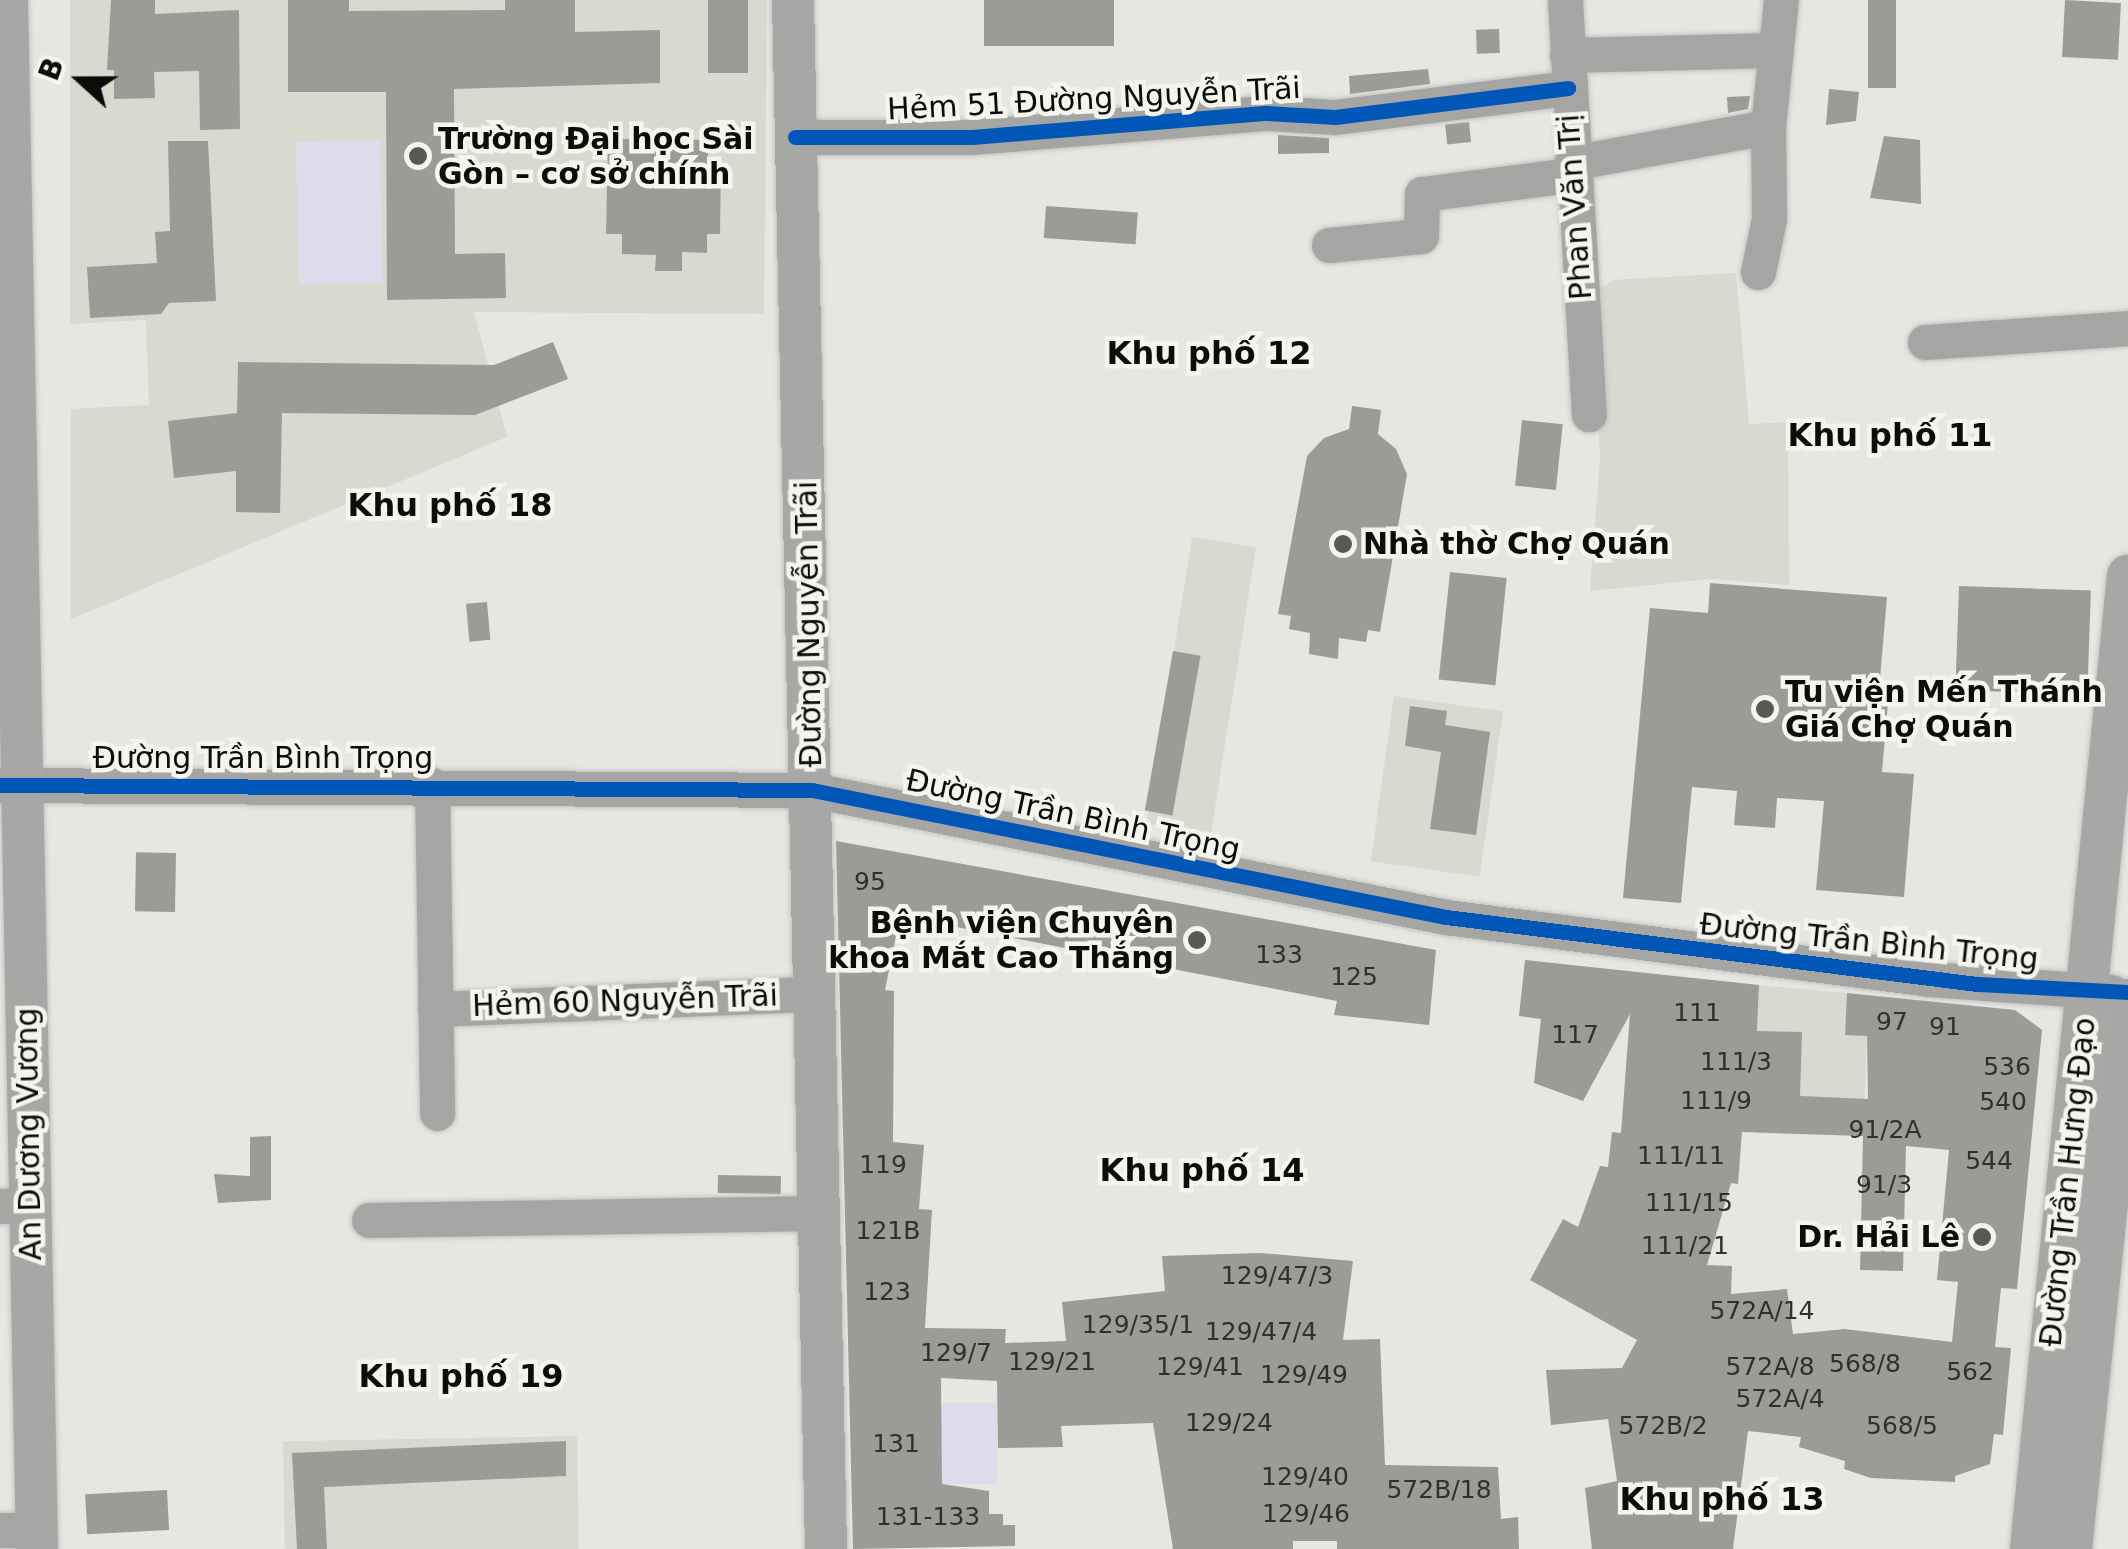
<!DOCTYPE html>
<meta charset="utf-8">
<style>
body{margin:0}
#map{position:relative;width:2128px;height:1549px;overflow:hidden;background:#e6e7e2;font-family:"DejaVu Sans",sans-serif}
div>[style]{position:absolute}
.built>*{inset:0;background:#d8d9cf;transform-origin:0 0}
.green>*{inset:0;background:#dedbec;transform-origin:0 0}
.building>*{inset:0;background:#9b9c98;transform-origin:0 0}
.roads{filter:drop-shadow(0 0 2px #c2c3c0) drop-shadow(0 0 2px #c2c3c0)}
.minor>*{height:35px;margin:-17.5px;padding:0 17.5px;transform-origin:17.5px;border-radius:17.5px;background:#a5a5a3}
.major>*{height:42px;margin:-21px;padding:0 21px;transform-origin:21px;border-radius:21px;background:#a7a7a5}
.cycleway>*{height:15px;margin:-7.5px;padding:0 7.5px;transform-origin:7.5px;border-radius:7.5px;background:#0057b8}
.dots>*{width:28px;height:28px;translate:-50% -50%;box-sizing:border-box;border:5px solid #f5f5ee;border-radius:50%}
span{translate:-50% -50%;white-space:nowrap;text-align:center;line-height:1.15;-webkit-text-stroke:9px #f5f5ee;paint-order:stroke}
.number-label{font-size:25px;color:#30302e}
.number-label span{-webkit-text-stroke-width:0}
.street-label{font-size:30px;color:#0c0c0a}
.poi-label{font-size:30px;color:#0c0c0a;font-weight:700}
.left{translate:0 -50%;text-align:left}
.right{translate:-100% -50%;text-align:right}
.neighbourhood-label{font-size:32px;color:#0c0c0a;font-weight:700}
.north{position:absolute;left:30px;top:30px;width:100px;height:100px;-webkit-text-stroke:8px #f5f5ee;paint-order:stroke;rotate:291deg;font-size:28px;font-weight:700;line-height:40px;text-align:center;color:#0c0c0a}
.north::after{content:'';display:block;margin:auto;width:35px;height:45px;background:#0c0c0a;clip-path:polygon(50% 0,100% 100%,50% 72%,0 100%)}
</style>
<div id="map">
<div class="built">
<i style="clip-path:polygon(70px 0,767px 0,764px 314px,474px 312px,507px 437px,71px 619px,71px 409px,149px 405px,146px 320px,70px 324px)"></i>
<i style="clip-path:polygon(1736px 273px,1749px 424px,1788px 422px,1789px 585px,1710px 579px,1590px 591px,1600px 457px,1591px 295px,1613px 280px)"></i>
<i style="left:1192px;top:537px;width:65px;height:290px;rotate:9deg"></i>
<i style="left:1394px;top:696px;width:110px;height:167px;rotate:8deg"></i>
<i style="clip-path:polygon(1759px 985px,1847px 993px,1845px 1034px,1867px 1036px,1863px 1136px,1754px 1133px)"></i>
<i style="left:577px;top:1436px;width:113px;height:294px;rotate:89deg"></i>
</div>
<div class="green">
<i style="left:380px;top:140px;width:143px;height:84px;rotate:89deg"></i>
<i style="left:941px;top:1403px;width:56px;height:81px"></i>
</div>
<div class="building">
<i style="clip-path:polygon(111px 0,155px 0,155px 14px,239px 10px,240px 129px,200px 130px,199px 71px,154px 72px,155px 98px,114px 99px,114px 70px,107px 70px)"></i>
<i style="clip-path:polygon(288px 0,349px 0,349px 11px,505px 10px,505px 0,575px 0,575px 32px,660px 30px,660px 83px,454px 89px,455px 254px,505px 253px,506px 298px,387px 300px,386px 92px,288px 92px)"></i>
<i style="left:708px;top:0;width:40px;height:73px"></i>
<i style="left:984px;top:0;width:130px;height:46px"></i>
<i style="left:1868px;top:0;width:28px;height:88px"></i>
<i style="left:2065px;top:0;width:56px;height:57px;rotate:3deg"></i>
<i style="left:1499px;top:29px;width:24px;height:23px;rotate:88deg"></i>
<i style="clip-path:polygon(1428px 69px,1430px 84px,1350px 94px,1349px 76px)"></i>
<i style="clip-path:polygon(1829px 89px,1859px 92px,1856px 121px,1826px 125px)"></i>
<i style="clip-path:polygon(1750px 96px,1748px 109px,1728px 113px,1727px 97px)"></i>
<i style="left:1469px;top:122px;width:20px;height:24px;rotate:84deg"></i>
<i style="clip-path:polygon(1278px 135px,1329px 138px,1329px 153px,1278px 154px)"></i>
<i style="clip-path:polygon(1884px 136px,1920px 140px,1921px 204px,1870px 198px)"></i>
<i style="clip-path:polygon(608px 139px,708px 140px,708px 159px,721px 159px,720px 234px,707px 234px,707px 253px,682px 252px,682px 271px,655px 271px,656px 255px,622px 254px,622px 234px,606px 234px)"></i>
<i style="clip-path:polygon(168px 141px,208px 141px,216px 301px,169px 303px,161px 314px,90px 318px,87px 267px,157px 263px,155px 232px,170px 231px)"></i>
<i style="left:1046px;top:206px;width:92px;height:32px;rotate:4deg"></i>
<i style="clip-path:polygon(553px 342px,568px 379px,475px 415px,282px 413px,280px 513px,236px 512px,236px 471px,174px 478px,168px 421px,237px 413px,238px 362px,494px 365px)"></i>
<i style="clip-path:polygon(1352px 406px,1381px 410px,1378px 434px,1396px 449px,1407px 474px,1380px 632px,1368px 630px,1366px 642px,1339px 638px,1338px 659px,1309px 654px,1310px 633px,1289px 629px,1291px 616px,1278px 614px,1307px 456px,1324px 438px,1349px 429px)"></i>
<i style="left:1522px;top:420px;width:41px;height:66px;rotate:6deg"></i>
<i style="left:1450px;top:572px;width:57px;height:108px;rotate:6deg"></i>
<i style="clip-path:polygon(1710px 583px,1887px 597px,1878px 702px,1888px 703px,1882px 772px,1914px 774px,1904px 897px,1816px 890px,1824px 801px,1777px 798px,1775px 828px,1734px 825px,1737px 791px,1692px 787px,1681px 903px,1623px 898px,1650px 608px,1708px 613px)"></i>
<i style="left:1959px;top:586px;width:132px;height:104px;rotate:2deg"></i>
<i style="left:487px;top:602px;width:38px;height:21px;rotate:85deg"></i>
<i style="left:1173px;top:651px;width:28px;height:162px;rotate:10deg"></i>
<i style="clip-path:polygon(1410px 706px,1447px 711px,1445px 725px,1490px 732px,1476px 835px,1430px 829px,1441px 752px,1405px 746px)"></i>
<i style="clip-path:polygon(836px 841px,1436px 950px,1429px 1025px,1334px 1015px,1337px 1001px,900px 916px,885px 990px,894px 991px,893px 1142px,924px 1145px,919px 1209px,932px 1210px,925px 1328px,1006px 1329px,1005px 1343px,1066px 1341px,1062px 1302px,1165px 1291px,1162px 1256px,1260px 1253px,1353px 1261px,1343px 1340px,1380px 1339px,1385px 1465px,1498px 1467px,1501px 1519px,1518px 1517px,1519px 1549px,1337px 1549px,1337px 1541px,1293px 1541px,1293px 1549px,1173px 1549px,1153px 1423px,1061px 1426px,1063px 1447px,998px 1448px,997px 1381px,941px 1378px,942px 1484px,989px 1491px,989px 1514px,1003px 1514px,1003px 1525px,1015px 1525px,1015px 1546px,853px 1549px)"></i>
<i style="left:176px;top:853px;width:59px;height:40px;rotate:91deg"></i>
<i style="clip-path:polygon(evenodd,1525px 960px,1759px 985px,1757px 1031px,1802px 1032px,1800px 1096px,1868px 1099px,1867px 1036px,1845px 1035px,1847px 993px,2015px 1010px,2042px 1030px,2017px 1289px,2001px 1288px,1995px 1347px,2011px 1348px,2003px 1435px,1994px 1434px,1990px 1464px,1955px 1476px,1955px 1482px,1871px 1478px,1844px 1469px,1845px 1461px,1799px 1447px,1801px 1437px,1748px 1431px,1733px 1549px,1592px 1549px,1585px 1488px,1617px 1481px,1608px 1419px,1551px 1425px,1546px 1370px,1622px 1368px,1637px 1340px,1530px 1280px,1563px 1219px,1578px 1227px,1600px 1166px,1608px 1167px,1612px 1132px,1621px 1133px,1630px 1014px,1583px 1101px,1534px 1083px,1541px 1019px,1519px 1016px,1525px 960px,1742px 1132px,1863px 1136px,1860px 1270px,1903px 1271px,1906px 1146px,1949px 1150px,1937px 1280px,1958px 1282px,1952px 1342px,1845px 1329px,1793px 1334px,1787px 1289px,1731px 1294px,1732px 1266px,1707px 1265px,1731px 1183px,1738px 1184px,1742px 1132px)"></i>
<i style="clip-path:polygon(271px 1136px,271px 1200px,218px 1203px,214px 1174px,250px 1176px,250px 1137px)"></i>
<i style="left:718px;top:1175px;width:63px;height:18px;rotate:1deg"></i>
<i style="clip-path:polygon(566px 1441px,566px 1476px,324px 1487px,327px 1549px,297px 1549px,292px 1453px)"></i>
<i style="left:167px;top:1490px;width:40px;height:82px;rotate:87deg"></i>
</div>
<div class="roads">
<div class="minor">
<i style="left:1565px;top:0;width:415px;rotate:86.7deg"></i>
<i style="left:1567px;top:55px;width:209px;rotate:-1.4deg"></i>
<i style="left:795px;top:137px;width:177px"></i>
<i style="left:972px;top:137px;width:296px;rotate:-4.7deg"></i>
<i style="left:1267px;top:113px;width:68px;rotate:3.4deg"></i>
<i style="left:1335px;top:117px;width:235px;rotate:-7.1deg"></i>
<i style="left:1571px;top:163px;width:200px;rotate:-10.4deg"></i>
<i style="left:1329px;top:245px;width:92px;rotate:-5.6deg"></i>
<i style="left:1421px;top:236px;width:42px;rotate:-88.6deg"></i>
<i style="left:1422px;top:194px;width:150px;rotate:-7.3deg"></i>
<i style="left:1758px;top:272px;width:54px;rotate:-78.3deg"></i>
<i style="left:1769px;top:219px;width:92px;rotate:-90.6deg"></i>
<i style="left:1768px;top:127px;width:128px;rotate:-84.2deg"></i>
<i style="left:1925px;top:342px;width:203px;rotate:-3.9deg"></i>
<i style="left:0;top:785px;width:812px;rotate:0.35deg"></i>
<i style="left:812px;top:790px;width:647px;rotate:11.33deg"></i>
<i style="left:1446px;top:917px;width:487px;rotate:7.3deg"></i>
<i style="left:1929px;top:979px;width:183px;rotate:4.1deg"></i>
<i style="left:432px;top:785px;width:328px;rotate:89.1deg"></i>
<i style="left:435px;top:1009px;width:381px;rotate:-2.3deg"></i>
<i style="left:0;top:1206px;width:30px;rotate:-2deg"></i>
<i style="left:369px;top:1220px;width:451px;rotate:-0.9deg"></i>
<i style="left:0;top:1530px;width:37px"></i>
</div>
<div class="major">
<i style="left:7px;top:0;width:1549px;rotate:88.89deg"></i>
<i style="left:793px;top:0;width:1549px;rotate:88.78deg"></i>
<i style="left:2031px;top:1549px;width:978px;rotate:-84.31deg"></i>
<i style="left:2071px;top:1549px;width:552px;rotate:-84.07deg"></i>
</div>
</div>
<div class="cycleway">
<i style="left:795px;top:137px;width:177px"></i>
<i style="left:972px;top:137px;width:296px;rotate:-4.7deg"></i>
<i style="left:1267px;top:113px;width:68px;rotate:3.4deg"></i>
<i style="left:1335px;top:117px;width:235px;rotate:-7.1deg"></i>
<i style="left:0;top:785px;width:812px;rotate:0.35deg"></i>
<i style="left:812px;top:790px;width:647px;rotate:11.33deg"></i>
<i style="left:1446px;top:917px;width:535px;rotate:7.19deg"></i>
<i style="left:1977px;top:984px;width:151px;rotate:3deg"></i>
</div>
<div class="dots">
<i style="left:418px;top:156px;background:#585956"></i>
<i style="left:1343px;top:544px;background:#585956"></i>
<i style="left:1765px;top:709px;background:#585956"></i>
<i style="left:1197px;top:940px;background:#585956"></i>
<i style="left:1982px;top:1237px;background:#585956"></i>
</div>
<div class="number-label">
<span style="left:870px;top:882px">95</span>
<span style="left:1279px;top:955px">133</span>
<span style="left:1354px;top:977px">125</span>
<span style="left:1697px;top:1013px">111</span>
<span style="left:1892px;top:1022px">97</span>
<span style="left:1945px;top:1027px">91</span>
<span style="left:1575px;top:1035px">117</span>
<span style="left:1736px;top:1062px">111/3</span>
<span style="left:2007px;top:1067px">536</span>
<span style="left:1716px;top:1101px">111/9</span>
<span style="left:2003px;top:1102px">540</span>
<span style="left:1885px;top:1130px">91/2A</span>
<span style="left:1681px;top:1156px">111/11</span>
<span style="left:1989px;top:1161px">544</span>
<span style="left:883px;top:1165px">119</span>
<span style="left:1884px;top:1185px">91/3</span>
<span style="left:1689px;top:1203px">111/15</span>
<span style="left:888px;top:1231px">121B</span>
<span style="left:1685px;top:1246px">111/21</span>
<span style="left:1277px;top:1276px">129/47/3</span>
<span style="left:887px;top:1292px">123</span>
<span style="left:1762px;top:1311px">572A/14</span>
<span style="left:1138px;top:1325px">129/35/1</span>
<span style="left:1261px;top:1332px">129/47/4</span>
<span style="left:956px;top:1353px">129/7</span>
<span style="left:1052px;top:1362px">129/21</span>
<span style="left:1865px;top:1364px">568/8</span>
<span style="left:1200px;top:1367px">129/41</span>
<span style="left:1770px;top:1367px">572A/8</span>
<span style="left:1970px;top:1372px">562</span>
<span style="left:1304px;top:1375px">129/49</span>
<span style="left:1780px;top:1399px">572A/4</span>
<span style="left:1229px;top:1423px">129/24</span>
<span style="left:1663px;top:1426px">572B/2</span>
<span style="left:1902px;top:1426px">568/5</span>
<span style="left:896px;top:1444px">131</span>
<span style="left:1305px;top:1477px">129/40</span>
<span style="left:1439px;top:1490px">572B/18</span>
<span style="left:1306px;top:1514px">129/46</span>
<span style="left:928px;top:1517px">131-133</span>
</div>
<div class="street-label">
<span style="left:1094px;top:99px;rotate:-3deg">Hẻm 51 Đường Nguyễn Trãi</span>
<span style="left:1575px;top:207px;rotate:-94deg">Phan Văn Trị</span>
<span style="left:809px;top:624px;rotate:-91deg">Đường Nguyễn Trãi</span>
<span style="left:263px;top:758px">Đường Trần Bình Trọng</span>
<span style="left:1073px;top:815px;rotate:12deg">Đường Trần Bình Trọng</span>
<span style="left:1869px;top:942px;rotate:6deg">Đường Trần Bình Trọng</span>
<span style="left:625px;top:1001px;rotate:-2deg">Hẻm 60 Nguyễn Trãi</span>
<span style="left:29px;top:1134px;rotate:-91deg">An Dương Vương</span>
<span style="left:2068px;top:1182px;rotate:-84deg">Đường Trần Hưng Đạo</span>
</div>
<div class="poi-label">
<span class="left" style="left:438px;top:156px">Trường Đại học Sài<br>Gòn – cơ sở chính</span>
<span class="left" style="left:1363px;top:544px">Nhà thờ Chợ Quán</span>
<span class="left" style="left:1785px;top:709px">Tu viện Mến Thánh<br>Giá Chợ Quán</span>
<span class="right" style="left:1174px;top:940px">Bệnh viện Chuyên<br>khoa Mắt Cao Thắng</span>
<span class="right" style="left:1960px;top:1237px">Dr. Hải Lê</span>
</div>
<div class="neighbourhood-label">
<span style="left:1209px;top:353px">Khu phố 12</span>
<span style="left:1890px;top:435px">Khu phố 11</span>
<span style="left:450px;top:505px">Khu phố 18</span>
<span style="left:1202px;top:1170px">Khu phố 14</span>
<span style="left:461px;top:1376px">Khu phố 19</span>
<span style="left:1722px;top:1499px">Khu phố 13</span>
</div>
<div class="north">B</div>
</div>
